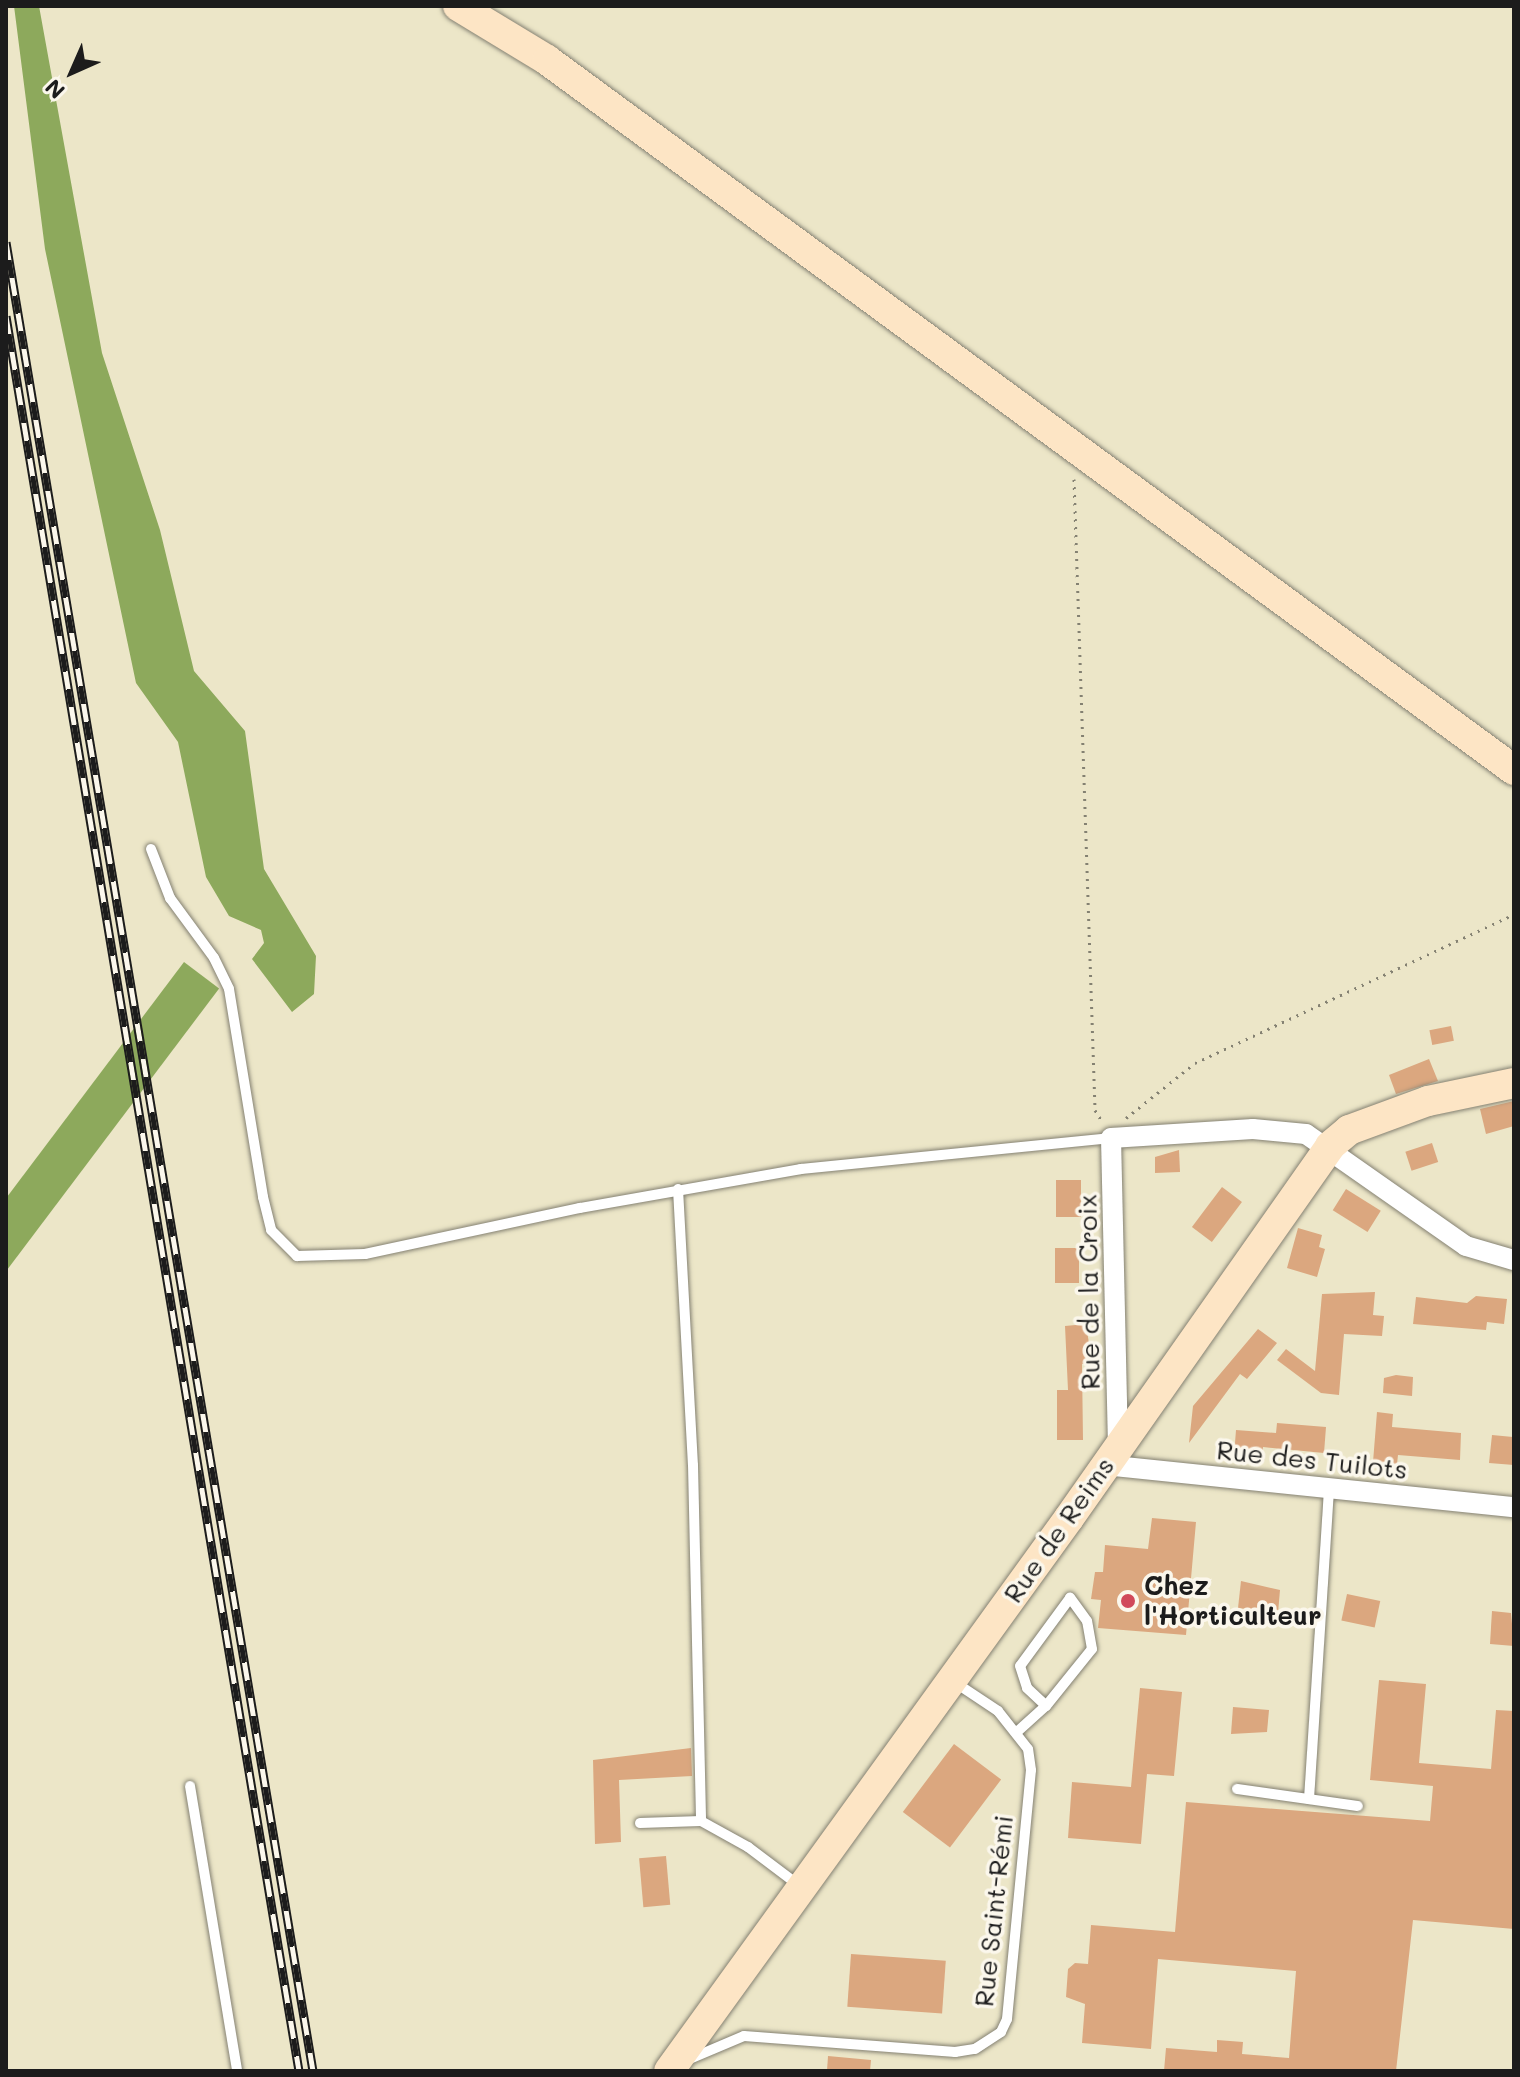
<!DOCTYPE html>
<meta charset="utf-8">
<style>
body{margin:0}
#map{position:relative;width:1520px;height:2077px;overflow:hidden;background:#ece6c8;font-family:Mali,sans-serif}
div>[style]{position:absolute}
.forest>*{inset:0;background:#8da95c;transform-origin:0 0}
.building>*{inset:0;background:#dba77f;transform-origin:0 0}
.path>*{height:3px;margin-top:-1.5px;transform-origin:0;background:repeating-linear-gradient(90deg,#848172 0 2px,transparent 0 8px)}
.roads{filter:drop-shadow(0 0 2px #848172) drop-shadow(0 0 2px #848172)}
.lane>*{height:10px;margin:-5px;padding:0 5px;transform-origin:5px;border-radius:5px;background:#fff}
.street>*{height:20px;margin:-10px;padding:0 10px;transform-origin:10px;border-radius:10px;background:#fff}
.secondary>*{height:30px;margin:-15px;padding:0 15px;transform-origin:15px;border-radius:15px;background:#fde5c5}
.rail>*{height:9px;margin-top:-4.5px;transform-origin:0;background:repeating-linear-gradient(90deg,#fbf7ec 0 18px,#1c1c1c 0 36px);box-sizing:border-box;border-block:2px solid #1c1c1c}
.dots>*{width:22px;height:22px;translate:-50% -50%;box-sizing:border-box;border:4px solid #fbf7ec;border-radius:50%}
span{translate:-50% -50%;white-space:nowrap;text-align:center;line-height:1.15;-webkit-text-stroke:7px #fbf7ec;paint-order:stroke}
.street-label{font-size:26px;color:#1c1c1c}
.poi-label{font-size:26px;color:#1c1c1c;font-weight:700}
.left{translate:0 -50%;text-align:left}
.frame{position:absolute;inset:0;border:8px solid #1c1c1c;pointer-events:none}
.north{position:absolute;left:32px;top:32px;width:80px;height:80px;-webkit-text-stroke:6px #fbf7ec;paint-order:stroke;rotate:225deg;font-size:22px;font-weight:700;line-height:32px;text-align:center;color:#1c1c1c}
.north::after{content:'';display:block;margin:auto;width:28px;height:36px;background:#1c1c1c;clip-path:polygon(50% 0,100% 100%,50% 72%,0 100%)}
</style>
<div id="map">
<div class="forest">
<i style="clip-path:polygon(14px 6px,39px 6px,102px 353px,160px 530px,194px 671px,245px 731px,264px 869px,316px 956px,314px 994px,292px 1012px,252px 959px,264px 943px,261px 930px,229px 916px,206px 877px,178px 742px,136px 683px,45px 249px)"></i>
<i style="left:184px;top:962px;width:44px;height:1124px;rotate:37deg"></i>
</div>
<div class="building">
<i style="left:1451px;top:1026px;width:15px;height:22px;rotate:79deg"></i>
<i style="clip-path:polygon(1429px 1059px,1438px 1081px,1396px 1094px,1389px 1075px)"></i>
<i style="clip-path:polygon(1514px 1101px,1514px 1126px,1486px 1134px,1480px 1109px)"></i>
<i style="left:1432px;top:1143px;width:20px;height:28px;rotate:72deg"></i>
<i style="clip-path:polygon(1179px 1150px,1180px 1172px,1155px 1173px,1155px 1157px)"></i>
<i style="left:1081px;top:1180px;width:37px;height:25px;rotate:90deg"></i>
<i style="left:1222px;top:1187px;width:25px;height:50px;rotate:37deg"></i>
<i style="left:1346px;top:1189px;width:41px;height:25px;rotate:32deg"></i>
<i style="clip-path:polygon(1298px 1228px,1322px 1235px,1319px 1247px,1325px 1249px,1317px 1277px,1287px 1268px)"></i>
<i style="left:1055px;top:1248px;width:24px;height:35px"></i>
<i style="clip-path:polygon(1375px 1292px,1373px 1315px,1384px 1316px,1382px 1336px,1344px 1334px,1339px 1395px,1321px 1393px,1277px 1360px,1286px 1349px,1315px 1371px,1322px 1294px)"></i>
<i style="clip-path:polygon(1476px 1296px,1507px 1299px,1504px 1324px,1487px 1322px,1486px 1330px,1413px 1324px,1416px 1297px,1467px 1303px)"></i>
<i style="clip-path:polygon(1086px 1324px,1092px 1363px,1082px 1364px,1083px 1440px,1057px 1440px,1057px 1390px,1068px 1390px,1065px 1326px)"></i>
<i style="clip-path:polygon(1258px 1329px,1277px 1343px,1247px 1379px,1240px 1374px,1189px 1443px,1193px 1406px)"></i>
<i style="clip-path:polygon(1396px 1375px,1413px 1377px,1412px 1396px,1383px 1393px,1384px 1378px)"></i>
<i style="clip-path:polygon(1377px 1412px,1393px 1414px,1392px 1427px,1461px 1433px,1460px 1460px,1398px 1455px,1397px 1464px,1373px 1462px)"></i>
<i style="clip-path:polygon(1277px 1423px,1326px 1427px,1324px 1453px,1263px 1447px,1262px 1459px,1234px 1456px,1236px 1430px,1276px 1433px)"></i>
<i style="clip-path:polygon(1492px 1435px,1513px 1437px,1514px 1465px,1489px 1463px)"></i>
<i style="clip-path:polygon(1152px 1518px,1196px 1522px,1186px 1635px,1098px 1628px,1101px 1600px,1091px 1599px,1095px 1572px,1103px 1572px,1105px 1545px,1148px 1549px)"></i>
<i style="clip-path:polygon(1241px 1581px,1280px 1590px,1278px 1613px,1238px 1608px)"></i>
<i style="left:1347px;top:1594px;width:34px;height:27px;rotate:12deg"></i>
<i style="clip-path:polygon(1492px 1611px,1511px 1613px,1514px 1646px,1490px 1644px)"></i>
<i style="clip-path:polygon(1379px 1680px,1426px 1684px,1419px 1763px,1491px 1769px,1496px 1710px,1514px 1711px,1514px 1929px,1413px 1920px,1396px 2071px,1164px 2071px,1166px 2048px,1217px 2052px,1217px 2040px,1243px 2042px,1242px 2054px,1289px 2058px,1296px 1971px,1158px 1959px,1151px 2049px,1082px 2043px,1085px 2004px,1066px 1997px,1068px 1969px,1075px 1963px,1088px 1964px,1091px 1925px,1175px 1932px,1186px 1802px,1430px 1821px,1433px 1786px,1370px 1780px)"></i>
<i style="clip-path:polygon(1140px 1688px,1182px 1692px,1174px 1776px,1147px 1774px,1141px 1844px,1068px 1838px,1072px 1782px,1131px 1787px)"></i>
<i style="clip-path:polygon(1233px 1707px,1269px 1710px,1267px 1732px,1231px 1734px)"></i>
<i style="left:954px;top:1744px;width:59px;height:85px;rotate:37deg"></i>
<i style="clip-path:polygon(691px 1748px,692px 1776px,619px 1780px,621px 1842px,595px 1844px,593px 1760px)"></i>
<i style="left:666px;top:1856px;width:49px;height:27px;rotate:85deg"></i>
<i style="left:851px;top:1954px;width:95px;height:53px;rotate:4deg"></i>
<i style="clip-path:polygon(828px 2056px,871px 2060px,870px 2071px,827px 2071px)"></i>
</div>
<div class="path">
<i style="left:1074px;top:479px;width:631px;rotate:88.09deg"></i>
<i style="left:1095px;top:1110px;width:13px;rotate:58deg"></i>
<i style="left:1126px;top:1118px;width:88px;rotate:-38.6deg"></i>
<i style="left:1195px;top:1063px;width:352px;rotate:-25deg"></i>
</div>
<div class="roads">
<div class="lane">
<i style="left:151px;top:849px;width:53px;rotate:68.8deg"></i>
<i style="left:170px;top:898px;width:74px;rotate:53.7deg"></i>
<i style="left:214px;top:958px;width:34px;rotate:64deg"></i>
<i style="left:229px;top:989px;width:211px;rotate:80.7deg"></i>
<i style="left:263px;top:1197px;width:34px;rotate:76deg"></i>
<i style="left:271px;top:1230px;width:37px;rotate:45deg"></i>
<i style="left:297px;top:1256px;width:68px;rotate:-1.7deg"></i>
<i style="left:365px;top:1254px;width:220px;rotate:-12.1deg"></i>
<i style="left:580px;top:1208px;width:224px;rotate:-10deg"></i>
<i style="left:801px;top:1169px;width:312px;rotate:-5.7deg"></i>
<i style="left:678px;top:1189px;width:276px;rotate:86.9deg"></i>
<i style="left:693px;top:1465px;width:356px;rotate:88.7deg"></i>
<i style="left:1018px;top:1731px;width:38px;rotate:-42deg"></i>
<i style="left:1046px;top:1706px;width:73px;rotate:-51.1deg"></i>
<i style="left:1092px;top:1649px;width:28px;rotate:-100deg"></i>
<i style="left:1087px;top:1621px;width:29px;rotate:-126deg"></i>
<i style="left:1070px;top:1598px;width:84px;rotate:126.3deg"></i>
<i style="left:1020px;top:1666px;width:23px;rotate:72deg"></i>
<i style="left:1027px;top:1688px;width:26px;rotate:43deg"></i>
<i style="left:190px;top:1786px;width:289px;rotate:80.6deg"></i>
<i style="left:1237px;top:1789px;width:122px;rotate:8deg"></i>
<i style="left:1309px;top:1799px;width:312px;rotate:-86.3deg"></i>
<i style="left:640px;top:1823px;width:61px;rotate:-1.9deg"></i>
<i style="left:701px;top:1821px;width:54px;rotate:29deg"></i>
<i style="left:748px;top:1847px;width:66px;rotate:37deg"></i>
<i style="left:692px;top:2058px;width:56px;rotate:-22.9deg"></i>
<i style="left:744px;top:2036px;width:212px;rotate:4.3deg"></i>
<i style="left:955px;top:2052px;width:20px;rotate:-9deg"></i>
<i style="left:975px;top:2049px;width:31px;rotate:-33deg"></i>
<i style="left:1001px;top:2032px;width:14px;rotate:-65deg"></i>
<i style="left:1007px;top:2019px;width:250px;rotate:-84.5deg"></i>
<i style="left:1031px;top:1770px;width:21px;rotate:-98deg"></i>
<i style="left:1028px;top:1749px;width:48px;rotate:-128.3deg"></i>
<i style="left:998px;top:1711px;width:54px;rotate:-146.3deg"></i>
</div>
<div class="street">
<i style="left:1118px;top:1446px;width:308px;rotate:-91.3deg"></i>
<i style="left:1111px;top:1138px;width:142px;rotate:-3.6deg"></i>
<i style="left:1253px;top:1129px;width:53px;rotate:5.4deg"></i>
<i style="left:1306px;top:1134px;width:195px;rotate:35deg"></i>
<i style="left:1466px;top:1246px;width:50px;rotate:16.3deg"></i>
<i style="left:1105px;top:1465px;width:411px;rotate:5.9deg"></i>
</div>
<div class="secondary">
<i style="left:458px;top:6px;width:104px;rotate:31.2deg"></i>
<i style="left:547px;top:60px;width:1200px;rotate:36.29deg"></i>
<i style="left:669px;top:2071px;width:683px;rotate:-54.12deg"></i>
<i style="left:1069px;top:1518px;width:454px;rotate:-54.9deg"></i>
<i style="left:1330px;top:1146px;width:25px;rotate:-40deg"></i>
<i style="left:1349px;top:1130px;width:84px;rotate:-20.2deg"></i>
<i style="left:1428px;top:1101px;width:88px;rotate:-11.8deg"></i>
</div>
</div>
<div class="rail">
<i style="left:6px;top:242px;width:1855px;rotate:80.47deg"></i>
<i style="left:6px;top:316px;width:1779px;rotate:80.52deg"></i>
</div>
<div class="dots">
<i style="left:1128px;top:1601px;background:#d1495b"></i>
</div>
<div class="street-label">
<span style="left:1089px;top:1292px;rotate:-91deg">Rue de la Croix</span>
<span style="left:1312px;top:1460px;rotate:6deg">Rue des Tuilots</span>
<span style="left:1059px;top:1530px;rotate:-55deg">Rue de Reims</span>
<span style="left:994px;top:1911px;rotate:-84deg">Rue Saint-Rémi</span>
</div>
<div class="poi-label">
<span class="left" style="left:1144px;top:1601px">Chez<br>l'Horticulteur</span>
</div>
<div class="frame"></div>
<div class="north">N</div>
</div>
